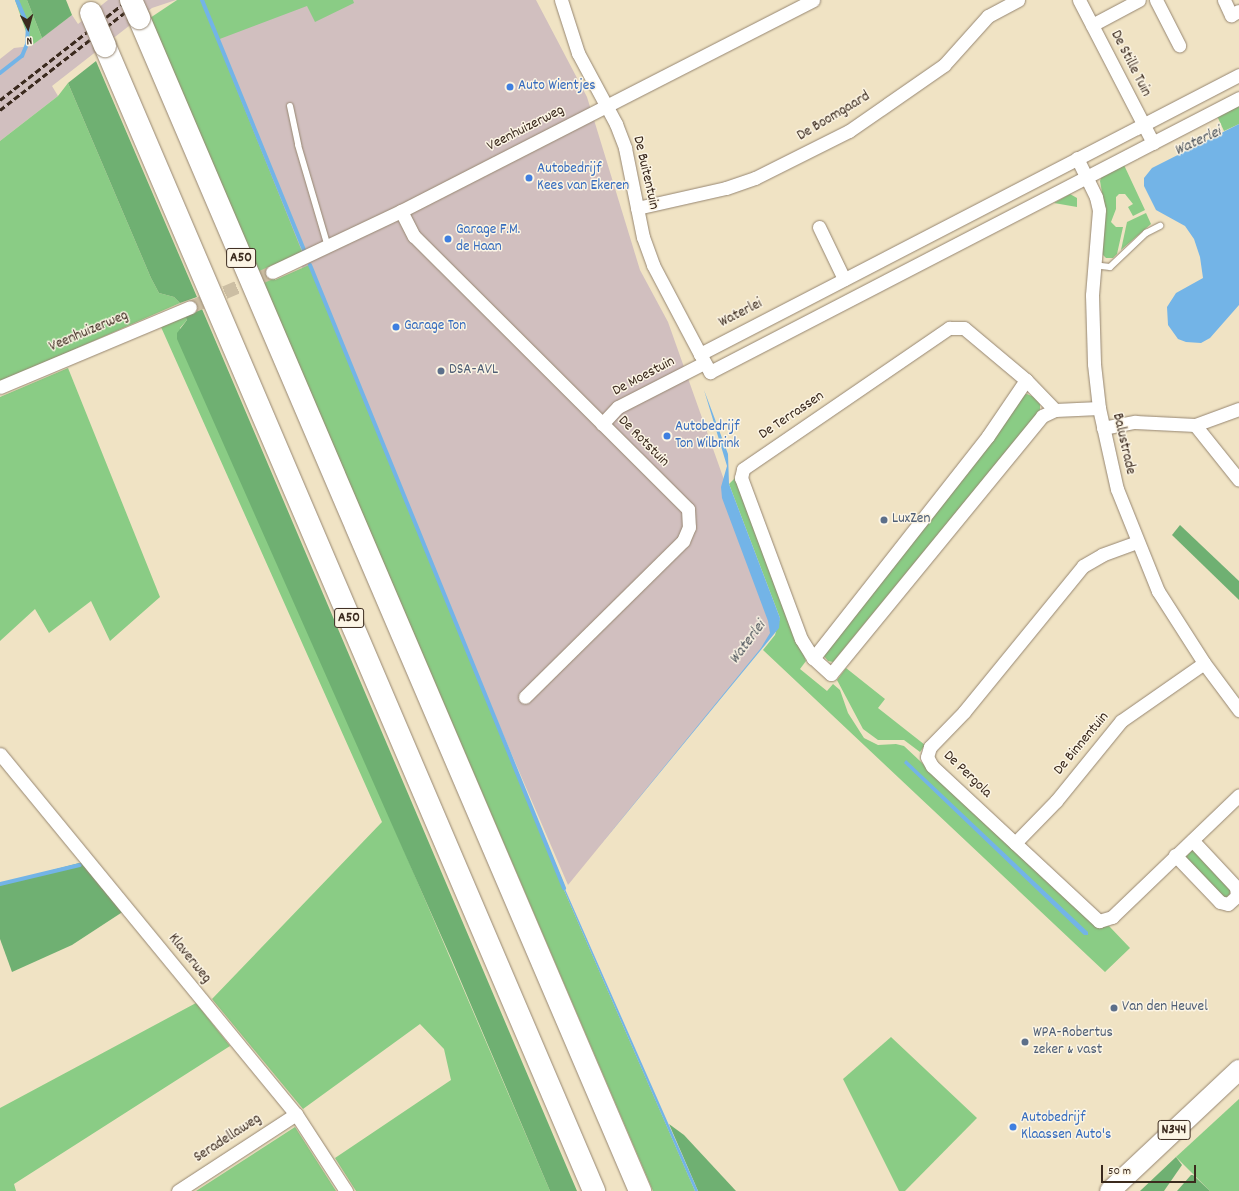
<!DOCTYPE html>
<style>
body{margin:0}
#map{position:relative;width:1239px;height:1191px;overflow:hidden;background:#f0e3c4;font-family:Dekko,sans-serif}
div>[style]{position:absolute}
.industrial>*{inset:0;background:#d1bfbf}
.green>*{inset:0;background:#8acc85}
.forest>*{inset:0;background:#6fb072}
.water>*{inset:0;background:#73b4e7}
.stream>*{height:4px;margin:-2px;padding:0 2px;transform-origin:2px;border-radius:2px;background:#73b4e7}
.street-tunnel>*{height:13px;margin-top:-6.5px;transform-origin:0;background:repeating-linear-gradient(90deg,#ccbea3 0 13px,transparent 0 19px)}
.roads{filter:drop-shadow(0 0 1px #968671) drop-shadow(0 0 1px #968671)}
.lane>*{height:6px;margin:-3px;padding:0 3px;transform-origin:3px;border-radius:3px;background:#fff}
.street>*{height:13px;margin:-6.5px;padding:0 6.5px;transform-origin:6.5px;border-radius:6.5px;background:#fff}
.primary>*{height:20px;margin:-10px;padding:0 10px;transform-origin:10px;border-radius:10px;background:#fff}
.highway>*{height:22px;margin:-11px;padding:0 11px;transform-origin:11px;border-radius:11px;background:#fff}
.rail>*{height:3px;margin-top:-1.5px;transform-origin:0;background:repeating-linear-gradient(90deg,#3b2a1e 0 6px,transparent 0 9px)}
.bridges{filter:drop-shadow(0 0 1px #968671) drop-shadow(0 0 1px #968671)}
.highway-bridge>*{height:22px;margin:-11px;padding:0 11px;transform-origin:11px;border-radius:11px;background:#fff}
.dots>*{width:11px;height:11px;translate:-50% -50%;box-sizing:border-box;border:2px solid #fcf5e5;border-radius:50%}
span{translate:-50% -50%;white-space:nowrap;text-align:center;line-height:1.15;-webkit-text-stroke:3px #fcf5e5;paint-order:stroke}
.shield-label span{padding:1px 3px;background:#fcf5e5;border:1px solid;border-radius:3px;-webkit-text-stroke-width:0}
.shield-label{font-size:14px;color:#3b2a1e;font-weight:700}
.street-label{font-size:15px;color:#3b2a1e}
.shop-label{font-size:15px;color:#366cbe}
.left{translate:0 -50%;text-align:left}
.service-label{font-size:15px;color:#4e5e75}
.water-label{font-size:16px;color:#4c535a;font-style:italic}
.north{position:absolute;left:8px;top:8px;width:40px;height:40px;-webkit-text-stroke:3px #fcf5e5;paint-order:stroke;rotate:174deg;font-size:11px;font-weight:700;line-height:16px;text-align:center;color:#3b2a1e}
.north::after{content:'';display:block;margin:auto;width:14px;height:18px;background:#3b2a1e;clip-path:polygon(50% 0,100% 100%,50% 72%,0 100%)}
.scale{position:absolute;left:1101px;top:1165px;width:95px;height:18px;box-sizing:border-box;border:2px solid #3b2a1e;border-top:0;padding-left:5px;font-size:12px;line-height:14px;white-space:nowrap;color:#3b2a1e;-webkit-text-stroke:3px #fcf5e5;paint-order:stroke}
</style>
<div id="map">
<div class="industrial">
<i style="clip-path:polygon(108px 0,176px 0,152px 8px,52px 86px,58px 96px,0 141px,0 59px,14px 48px,31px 46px,72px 15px,78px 24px)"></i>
<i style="clip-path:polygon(187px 0,536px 0,587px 97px,640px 270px,668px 322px,777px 629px,568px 885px)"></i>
</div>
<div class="green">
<i style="clip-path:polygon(15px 0,27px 0,42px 38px,31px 46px)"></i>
<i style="clip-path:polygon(177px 0,353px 0,354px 3px,315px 22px,307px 6px,217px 40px,303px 254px,270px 266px,275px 280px,309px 265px,564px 884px,564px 890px,695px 1191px,653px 1191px,150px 18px)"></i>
<i style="clip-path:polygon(68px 83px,151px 278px,159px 293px,174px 297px,180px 303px,0 382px,0 141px,58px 96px)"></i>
<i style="clip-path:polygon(1239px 103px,1239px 124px,1224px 131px,1218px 118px,1213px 116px)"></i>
<i style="clip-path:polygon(1124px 165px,1145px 210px,1133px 216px,1128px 207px,1133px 204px,1125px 194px,1119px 194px,1116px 197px,1116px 209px,1111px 222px,1116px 227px,1123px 227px,1117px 254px,1113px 258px,1106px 258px,1101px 253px,1105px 210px,1100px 181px,1102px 175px,1104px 176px)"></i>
<i style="clip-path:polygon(1070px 194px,1077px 198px,1077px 207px,1054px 203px)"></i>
<i style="clip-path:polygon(1146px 213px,1151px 224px,1121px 250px,1127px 222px)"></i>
<i style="clip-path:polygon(185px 316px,187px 320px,180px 328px,550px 1191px,356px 1191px,335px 1158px,451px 1080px,444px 1049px,420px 1024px,303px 1109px,212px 999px,382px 822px,161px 327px)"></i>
<i style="clip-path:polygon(68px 368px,160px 597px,110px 641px,91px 601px,49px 633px,35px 609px,0 641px,0 397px)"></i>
<i style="clip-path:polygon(1027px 394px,1034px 397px,1040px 404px,1040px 410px,833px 662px,828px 661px,823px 655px,1022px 395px)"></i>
<i style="clip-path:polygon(738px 475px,806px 661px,800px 669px,827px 691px,833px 684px,840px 690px,848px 713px,864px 738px,878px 745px,896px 744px,904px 746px,1097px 927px,1109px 926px,1130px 948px,1105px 972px,763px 650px,775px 635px,780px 618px,729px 484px)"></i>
<i style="clip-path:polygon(846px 668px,885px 699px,878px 708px,925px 745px,920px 752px,904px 740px,878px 740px,863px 729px,837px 680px)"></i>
<i style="clip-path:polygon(1193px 849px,1232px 890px,1226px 900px,1184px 859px)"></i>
<i style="clip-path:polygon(196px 1003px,230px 1046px,14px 1184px,16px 1191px,0 1191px,0 1108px)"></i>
<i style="clip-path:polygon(891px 1037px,977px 1118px,905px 1191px,899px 1191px,843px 1079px)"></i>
<i style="clip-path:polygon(1239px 1099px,1239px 1191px,1210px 1191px,1176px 1157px)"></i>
<i style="clip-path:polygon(295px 1127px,336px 1191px,196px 1191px)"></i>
</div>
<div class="forest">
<i style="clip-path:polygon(27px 0,66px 0,72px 15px,42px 38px)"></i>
<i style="clip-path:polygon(96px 61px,197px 297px,180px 303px,174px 297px,159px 293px,151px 278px,68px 83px)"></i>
<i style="clip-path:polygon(202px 309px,577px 1191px,550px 1191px,451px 958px,177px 339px,177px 333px,187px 320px,185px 316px)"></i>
<i style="clip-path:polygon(1180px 525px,1239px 581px,1239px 600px,1172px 535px)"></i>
<i style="clip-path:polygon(83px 862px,124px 911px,72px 945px,12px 972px,0 939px,0 884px)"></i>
<i style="clip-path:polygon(669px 1124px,684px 1135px,736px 1191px,698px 1191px)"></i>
<i style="clip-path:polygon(1176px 1157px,1182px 1165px,1164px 1191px,1140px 1191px)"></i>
<i style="clip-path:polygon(1191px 1175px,1193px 1175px,1210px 1191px,1177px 1191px)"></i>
</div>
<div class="water">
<i style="clip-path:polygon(1239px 124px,1239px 305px,1210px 338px,1201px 343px,1186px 342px,1178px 339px,1168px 325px,1167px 307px,1176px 293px,1203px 278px,1200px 257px,1194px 239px,1185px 226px,1156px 210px,1144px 186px,1144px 178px,1152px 168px)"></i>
<i style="clip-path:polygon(704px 390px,728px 454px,729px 484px,780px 618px,779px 628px,597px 849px,761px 648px,770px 633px,768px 621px,722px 498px,721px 487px,727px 466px)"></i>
<i style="clip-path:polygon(906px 760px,1088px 932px,1088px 935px,1084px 935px,904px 763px)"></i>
<i style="clip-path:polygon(564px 884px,565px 889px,698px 1191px,695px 1191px,687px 1173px,564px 890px)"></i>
</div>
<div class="stream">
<i style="left:202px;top:0;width:270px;rotate:67.8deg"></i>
<i style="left:0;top:73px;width:28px;rotate:-38deg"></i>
<i style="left:22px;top:56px;width:13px;rotate:-67deg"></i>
<i style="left:27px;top:44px;width:18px;rotate:-87deg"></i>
<i style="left:28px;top:26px;width:28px;rotate:-113deg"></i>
<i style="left:310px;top:265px;width:673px;rotate:67.82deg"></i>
<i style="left:0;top:884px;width:82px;rotate:-13.4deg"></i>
</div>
<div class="street-tunnel">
<i style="left:190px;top:307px;width:89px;rotate:-23.1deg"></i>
</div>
<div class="roads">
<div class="lane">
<i style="left:290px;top:106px;width:40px;rotate:78deg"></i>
<i style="left:298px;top:145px;width:106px;rotate:73.6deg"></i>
<i style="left:1093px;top:265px;width:17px;rotate:7deg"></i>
<i style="left:1110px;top:267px;width:50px;rotate:-43.4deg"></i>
<i style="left:1146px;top:233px;width:16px;rotate:-27deg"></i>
</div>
<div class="street">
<i style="left:561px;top:0;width:56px;rotate:72.2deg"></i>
<i style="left:578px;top:53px;width:81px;rotate:61.8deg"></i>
<i style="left:616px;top:124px;width:26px;rotate:69deg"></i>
<i style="left:625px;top:148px;width:91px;rotate:78.6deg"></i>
<i style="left:643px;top:237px;width:30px;rotate:70deg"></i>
<i style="left:653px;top:265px;width:101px;rotate:62.2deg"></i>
<i style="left:1079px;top:0;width:161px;rotate:62.6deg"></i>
<i style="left:1156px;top:0;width:51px;rotate:62.9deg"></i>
<i style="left:1224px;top:0;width:17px;rotate:65deg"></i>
<i style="left:1231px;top:15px;width:9px;rotate:-27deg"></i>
<i style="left:1092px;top:25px;width:53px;rotate:-28deg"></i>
<i style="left:1239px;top:75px;width:607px;rotate:152.63deg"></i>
<i style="left:700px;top:354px;width:21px;rotate:61deg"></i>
<i style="left:710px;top:372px;width:596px;rotate:-27.38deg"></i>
<i style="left:1077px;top:158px;width:43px;rotate:64deg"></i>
<i style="left:1096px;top:197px;width:13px;rotate:77deg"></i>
<i style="left:1099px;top:210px;width:85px;rotate:94.7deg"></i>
<i style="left:1092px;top:295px;width:69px;rotate:88.3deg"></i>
<i style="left:1094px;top:364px;width:44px;rotate:83.5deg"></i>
<i style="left:1099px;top:408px;width:83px;rotate:77.5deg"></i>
<i style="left:1117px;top:489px;width:110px;rotate:68.1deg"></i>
<i style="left:1158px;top:591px;width:85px;rotate:57.4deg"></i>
<i style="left:1204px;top:663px;width:59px;rotate:53.3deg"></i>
<i style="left:637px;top:208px;width:91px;rotate:-12.7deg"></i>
<i style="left:726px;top:188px;width:31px;rotate:-19deg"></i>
<i style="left:755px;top:178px;width:105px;rotate:-26.6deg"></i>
<i style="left:849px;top:131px;width:116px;rotate:-34.8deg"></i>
<i style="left:944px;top:65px;width:66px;rotate:-48.1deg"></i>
<i style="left:988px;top:16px;width:34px;rotate:-28deg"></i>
<i style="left:401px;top:211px;width:28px;rotate:63deg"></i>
<i style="left:414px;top:236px;width:387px;rotate:44.9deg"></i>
<i style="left:688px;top:509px;width:18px;rotate:87deg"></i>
<i style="left:689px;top:527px;width:15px;rotate:113deg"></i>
<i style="left:683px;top:541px;width:222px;rotate:135.4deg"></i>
<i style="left:819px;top:227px;width:58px;rotate:64.3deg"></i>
<i style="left:272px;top:272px;width:143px;rotate:-25.3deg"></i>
<i style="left:401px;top:211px;width:463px;rotate:-27.1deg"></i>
<i style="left:0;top:387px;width:206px;rotate:-22.8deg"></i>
<i style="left:1055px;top:410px;width:42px;rotate:-134deg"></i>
<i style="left:1026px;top:380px;width:68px;rotate:124.2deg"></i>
<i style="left:988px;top:436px;width:283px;rotate:128.2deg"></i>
<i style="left:813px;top:658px;width:24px;rotate:42deg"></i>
<i style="left:831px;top:674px;width:333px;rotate:-50.7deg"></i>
<i style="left:1042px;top:416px;width:14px;rotate:-25deg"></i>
<i style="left:1055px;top:410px;width:44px;rotate:-2.6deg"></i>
<i style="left:602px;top:424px;width:23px;rotate:-47deg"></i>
<i style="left:618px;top:407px;width:97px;rotate:-27.1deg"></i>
<i style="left:1195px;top:425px;width:70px;rotate:51.3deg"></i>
<i style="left:1103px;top:428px;width:33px;rotate:-11deg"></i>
<i style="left:1135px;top:422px;width:60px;rotate:2.9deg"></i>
<i style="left:1195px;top:425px;width:47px;rotate:-20deg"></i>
<i style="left:1137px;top:542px;width:37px;rotate:160deg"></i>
<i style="left:1102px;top:555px;width:22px;rotate:150deg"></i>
<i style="left:1083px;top:566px;width:188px;rotate:129.2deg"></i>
<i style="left:964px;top:712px;width:49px;rotate:134.2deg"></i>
<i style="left:930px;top:747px;width:10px;rotate:107deg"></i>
<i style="left:927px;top:757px;width:10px;rotate:61deg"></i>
<i style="left:932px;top:766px;width:228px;rotate:42.9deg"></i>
<i style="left:1099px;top:921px;width:14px;rotate:-17deg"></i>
<i style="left:1112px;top:917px;width:176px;rotate:-43.8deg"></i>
<i style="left:813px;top:658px;width:22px;rotate:-122deg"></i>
<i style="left:801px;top:639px;width:172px;rotate:-110.4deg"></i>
<i style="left:741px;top:478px;width:9px;rotate:-77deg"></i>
<i style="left:743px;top:469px;width:250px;rotate:-34.4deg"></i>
<i style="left:949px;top:328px;width:15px"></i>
<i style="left:964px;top:328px;width:81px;rotate:40deg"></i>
<i style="left:0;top:754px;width:466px;rotate:50.6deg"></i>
<i style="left:296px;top:1114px;width:92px;rotate:57deg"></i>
<i style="left:1015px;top:843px;width:59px;rotate:-45.7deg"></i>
<i style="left:1056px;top:801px;width:103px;rotate:-50.9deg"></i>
<i style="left:1121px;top:721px;width:101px;rotate:-34.9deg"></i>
<i style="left:1175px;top:855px;width:65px;rotate:46.2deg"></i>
<i style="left:1220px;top:902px;width:8px;rotate:14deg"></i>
<i style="left:1228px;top:904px;width:12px;rotate:-42deg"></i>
<i style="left:1237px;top:896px;width:9px;rotate:-96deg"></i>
<i style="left:1236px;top:887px;width:64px;rotate:-133.1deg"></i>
<i style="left:178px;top:1191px;width:141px;rotate:-33.1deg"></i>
</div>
<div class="primary">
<i style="left:1110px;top:1191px;width:177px;rotate:-43.2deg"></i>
</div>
<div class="highway">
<i style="left:139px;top:18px;width:1276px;rotate:66.87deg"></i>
<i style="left:105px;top:46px;width:1245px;rotate:66.87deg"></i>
</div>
</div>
<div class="rail">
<i style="left:0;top:100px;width:162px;rotate:-38deg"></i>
<i style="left:0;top:110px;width:179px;rotate:-38deg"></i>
</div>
<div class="bridges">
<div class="highway-bridge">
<i style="left:131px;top:0;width:20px;rotate:66deg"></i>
<i style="left:91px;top:13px;width:36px;rotate:67deg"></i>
</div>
</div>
<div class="dots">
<i style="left:510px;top:87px;background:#3f7fe0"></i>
<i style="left:529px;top:178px;background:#3f7fe0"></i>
<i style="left:448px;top:239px;background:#3f7fe0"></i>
<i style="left:396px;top:327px;background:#3f7fe0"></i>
<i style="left:441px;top:371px;background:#5c6f8a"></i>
<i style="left:667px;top:436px;background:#3f7fe0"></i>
<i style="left:884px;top:520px;background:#5c6f8a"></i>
<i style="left:1114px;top:1008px;background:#5c6f8a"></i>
<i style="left:1025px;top:1042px;background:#5c6f8a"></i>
<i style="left:1013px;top:1127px;background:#3f7fe0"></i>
</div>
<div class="shield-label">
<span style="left:241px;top:258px">A50</span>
<span style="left:349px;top:618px">A50</span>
<span style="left:1174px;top:1130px">N344</span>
</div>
<div class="street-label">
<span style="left:1130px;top:64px;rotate:63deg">De Stille Tuin</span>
<span style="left:834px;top:117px;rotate:-31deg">De Boomgaard</span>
<span style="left:526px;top:129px;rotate:-27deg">Veenhuizerweg</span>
<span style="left:645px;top:173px;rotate:77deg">De Buitentuin</span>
<span style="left:741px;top:314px;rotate:-27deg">Waterlei</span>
<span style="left:89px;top:332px;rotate:-23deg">Veenhuizerweg</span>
<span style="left:644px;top:377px;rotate:-28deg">De Moestuin</span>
<span style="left:792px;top:416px;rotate:-34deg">De Terrassen</span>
<span style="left:643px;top:442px;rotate:45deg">De Rotstuin</span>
<span style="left:1123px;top:444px;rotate:77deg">Balustrade</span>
<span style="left:1082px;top:744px;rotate:-50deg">De Binnentuin</span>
<span style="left:967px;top:775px;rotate:44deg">De Pergola</span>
<span style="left:189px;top:959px;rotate:51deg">Klaverweg</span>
<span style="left:228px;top:1139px;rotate:-33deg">Seradellaweg</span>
</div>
<div class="shop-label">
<span class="left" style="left:518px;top:87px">Auto Wientjes</span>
<span class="left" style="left:537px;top:178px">Autobedrijf<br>Kees van Ekeren</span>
<span class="left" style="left:456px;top:239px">Garage F.M.<br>de Haan</span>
<span class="left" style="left:404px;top:327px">Garage Ton</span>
<span class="left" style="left:675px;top:436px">Autobedrijf<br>Ton Wilbrink</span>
<span class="left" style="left:1021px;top:1127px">Autobedrijf<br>Klaassen Auto's</span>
</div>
<div class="service-label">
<span class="left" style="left:449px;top:371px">DSA-AVL</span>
<span class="left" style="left:892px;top:520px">LuxZen</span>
<span class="left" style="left:1122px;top:1008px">Van den Heuvel</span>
<span class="left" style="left:1033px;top:1042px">WPA-Robertus<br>zeker &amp; vast</span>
</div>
<div class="water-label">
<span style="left:1198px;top:142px;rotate:-25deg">Waterlei</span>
<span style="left:748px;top:643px;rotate:-53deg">Waterlei</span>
</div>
<div class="north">N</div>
<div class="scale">50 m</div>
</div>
